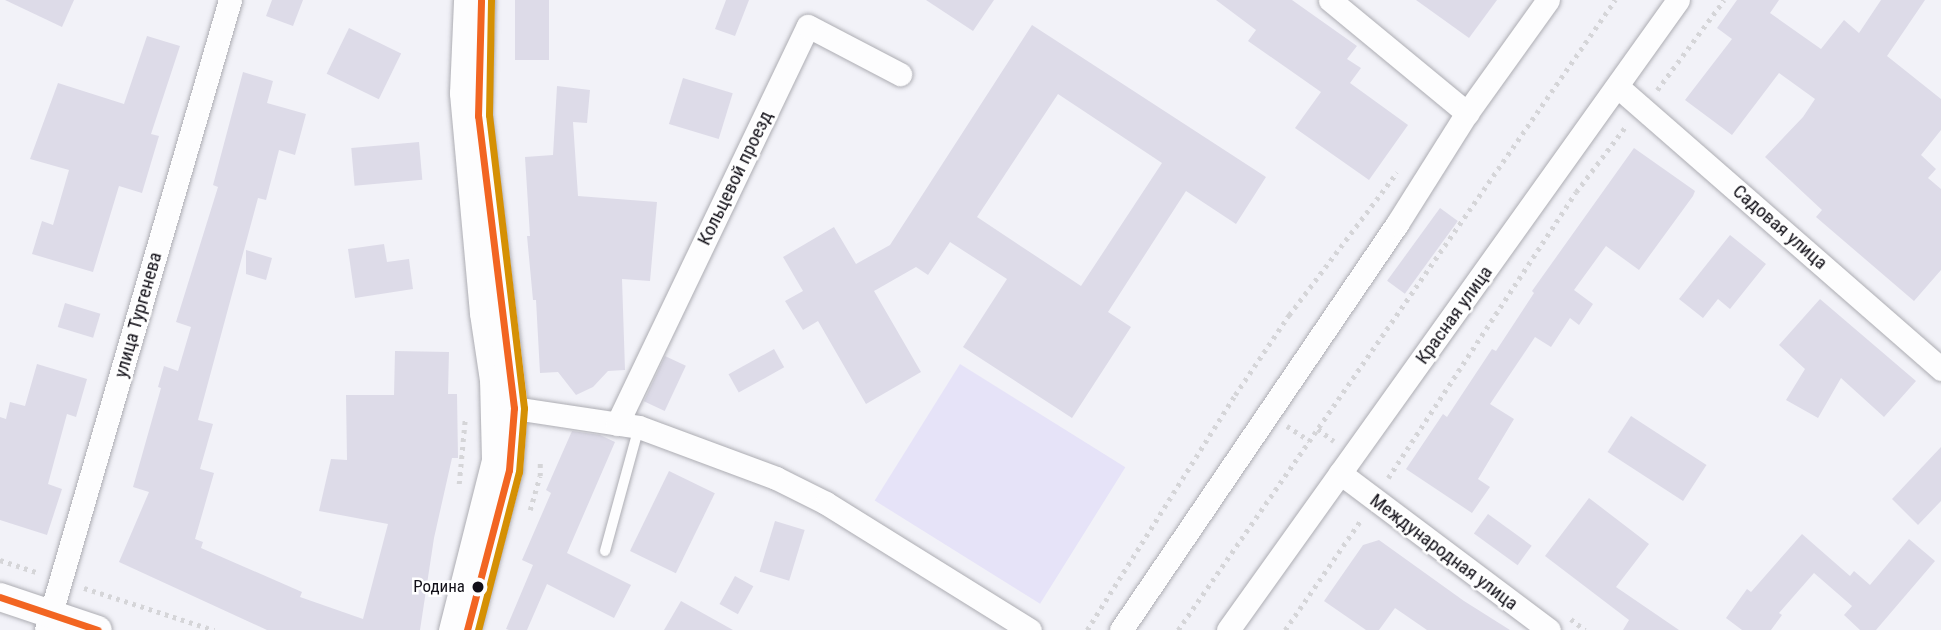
<!DOCTYPE html>
<meta charset="utf-8">
<style>
body{margin:0}
#map{position:relative;width:1941px;height:630px;overflow:hidden;background:#f2f2f8;font-family:"Roboto Condensed",sans-serif}
div>[style]{position:absolute}
.green>*{inset:0;background:#e6e3f8;transform-origin:0 0}
.building>*{inset:0;background:#dddbe8;transform-origin:0 0}
.path>*{height:4.5px;margin-top:-2.25px;transform-origin:0;background:repeating-linear-gradient(90deg,#d5d5d8 0 3.5px,transparent 0 8.5px)}
.roads{filter:drop-shadow(0 0 2px #adadb3) drop-shadow(0 0 2px #adadb3)}
.service>*{height:10px;margin:-5px;padding:0 5px;transform-origin:5px;border-radius:5px;background:#fdfdfe}
.minor>*{height:23px;margin:-11.5px;padding:0 11.5px;transform-origin:11.5px;border-radius:11.5px;background:#fdfdfe}
.tertiary>*{height:28px;margin:-14px;padding:0 14px;transform-origin:14px;border-radius:14px;background:#fdfdfe}
.bus-1>*{height:7px;margin:-3.5px;padding:0 3.5px;transform-origin:3.5px;border-radius:3.5px;background:#f26522}
.bus-2>*{height:7px;margin:-3.5px;padding:0 3.5px;transform-origin:3.5px;border-radius:3.5px;background:#d59004}
.dots>*{width:19px;height:19px;translate:-50% -50%;box-sizing:border-box;border:4px solid #fff;border-radius:50%}
span{translate:-50% -50%;white-space:nowrap;text-align:center;line-height:1.15;-webkit-text-stroke:5px #fff;paint-order:stroke}
.bus-label{font-size:17px;color:#121018}
.right{translate:-100% -50%;text-align:right}
.street-label{font-size:19px;color:#121018}
</style>
<div id="map">
<div class="green">
<i style="left:960px;top:364px;width:195px;height:161px;rotate:32deg"></i>
</div>
<div class="building">
<i style="clip-path:polygon(5px 0,74px 0,62px 27px)"></i>
<i style="clip-path:polygon(272px 0,303px 0,293px 26px,266px 16px)"></i>
<i style="left:515px;top:0;width:34px;height:60px"></i>
<i style="clip-path:polygon(726px 0,749px 0,735px 36px,715px 29px)"></i>
<i style="clip-path:polygon(926px 0,994px 0,973px 31px)"></i>
<i style="clip-path:polygon(1216px 0,1292px 0,1357px 46px,1347px 59px,1361px 68px,1350px 83px,1408px 125px,1369px 180px,1295px 128px,1321px 92px,1248px 41px,1256px 30px)"></i>
<i style="clip-path:polygon(1416px 0,1497px 0,1469px 38px)"></i>
<i style="clip-path:polygon(1737px 0,1779px 0,1770px 13px,1821px 49px,1844px 20px,1859px 33px,1881px 0,1925px 0,1887px 56px,1941px 99px,1941px 130px,1921px 155px,1936px 169px,1928px 178px,1941px 189px,1941px 270px,1914px 301px,1816px 217px,1822px 210px,1765px 157px,1803px 117px,1815px 99px,1779px 73px,1732px 135px,1685px 100px,1732px 39px,1717px 28px)"></i>
<i style="clip-path:polygon(evenodd,1032px 25px,1266px 177px,1236px 224px,1186px 191px,1108px 312px,1131px 327px,1072px 418px,963px 347px,1007px 279px,950px 242px,928px 275px,916px 267px,874px 291px,921px 372px,866px 404px,818px 321px,803px 330px,785px 301px,803px 291px,783px 257px,834px 227px,856px 264px,890px 245px,1032px 25px,1058px 94px,1162px 163px,1081px 286px,977px 217px,1058px 94px)"></i>
<i style="left:349px;top:28px;width:58px;height:51px;rotate:26deg"></i>
<i style="clip-path:polygon(147px 36px,180px 46px,151px 134px,159px 136px,142px 193px,119px 186px,93px 272px,32px 254px,42px 221px,53px 225px,69px 170px,30px 159px,58px 83px,124px 104px)"></i>
<i style="clip-path:polygon(243px 72px,273px 81px,267px 103px,306px 114px,295px 155px,279px 150px,266px 200px,258px 198px,198px 420px,213px 424px,200px 469px,214px 473px,195px 539px,203px 542px,201px 548px,302px 592px,300px 597px,363px 619px,388px 524px,319px 511px,331px 459px,347px 460px,346px 395px,394px 395px,395px 351px,449px 352px,448px 394px,457px 394px,458px 458px,452px 458px,434px 538px,420px 630px,267px 630px,119px 562px,149px 492px,133px 487px,161px 388px,158px 387px,164px 366px,178px 371px,191px 327px,176px 322px,218px 187px,213px 185px)"></i>
<i style="left:683px;top:78px;width:52px;height:48px;rotate:17deg"></i>
<i style="clip-path:polygon(557px 86px,590px 90px,587px 123px,573px 122px,578px 196px,657px 202px,650px 281px,622px 279px,625px 370px,608px 371px,593px 387px,576px 395px,558px 372px,540px 373px,536px 300px,533px 300px,527px 236px,530px 236px,525px 157px,553px 155px)"></i>
<i style="left:419px;top:142px;width:38px;height:68px;rotate:85deg"></i>
<i style="clip-path:polygon(1634px 148px,1695px 191px,1693px 196px,1639px 270px,1606px 246px,1574px 290px,1593px 304px,1579px 325px,1570px 318px,1551px 347px,1535px 337px,1490px 404px,1514px 419px,1478px 479px,1490px 487px,1472px 513px,1406px 469px,1443px 414px,1447px 417px,1492px 349px,1496px 351px,1534px 293px,1532px 291px)"></i>
<i style="left:1440px;top:208px;width:22px;height:90px;rotate:36deg"></i>
<i style="clip-path:polygon(1730px 235px,1766px 264px,1730px 309px,1718px 299px,1703px 318px,1679px 299px)"></i>
<i style="clip-path:polygon(384px 244px,387px 262px,409px 259px,413px 289px,355px 298px,348px 249px)"></i>
<i style="clip-path:polygon(246px 250px,272px 258px,266px 280px,246px 274px)"></i>
<i style="clip-path:polygon(1820px 299px,1916px 381px,1884px 417px,1841px 378px,1818px 418px,1786px 400px,1805px 369px,1779px 345px)"></i>
<i style="left:65px;top:303px;width:37px;height:25px;rotate:17deg"></i>
<i style="left:774px;top:349px;width:21px;height:52px;rotate:61deg"></i>
<i style="left:665px;top:356px;width:23px;height:50px;rotate:25deg"></i>
<i style="clip-path:polygon(37px 364px,87px 379px,76px 417px,67px 414px,48px 484px,62px 489px,47px 535px,0 520px,0 417px,6px 419px,10px 402px,25px 406px)"></i>
<i style="left:1631px;top:416px;width:90px;height:43px;rotate:33deg"></i>
<i style="clip-path:polygon(572px 431px,600px 435px,615px 442px,567px 553px,631px 585px,614px 618px,547px 584px,527px 630px,509px 630px,506px 629px,533px 565px,522px 560px,551px 493px,546px 490px)"></i>
<i style="clip-path:polygon(1941px 447px,1941px 501px,1918px 525px,1892px 499px)"></i>
<i style="left:669px;top:471px;width:51px;height:89px;rotate:26deg"></i>
<i style="clip-path:polygon(1589px 498px,1649px 544px,1616px 587px,1679px 630px,1623px 630px,1629px 620px,1545px 556px)"></i>
<i style="left:1488px;top:514px;width:54px;height:24px;rotate:36deg"></i>
<i style="left:775px;top:521px;width:31px;height:53px;rotate:17deg"></i>
<i style="clip-path:polygon(1802px 534px,1850px 576px,1854px 571px,1870px 585px,1909px 539px,1935px 561px,1876px 630px,1860px 630px,1844px 615px,1852px 606px,1814px 573px,1779px 613px,1782px 615px,1771px 630px,1742px 630px,1726px 618px,1747px 589px,1751px 592px)"></i>
<i style="clip-path:polygon(1379px 540px,1464px 601px,1510px 630px,1427px 630px,1395px 608px,1379px 630px,1366px 630px,1324px 601px,1363px 545px)"></i>
<i style="left:735px;top:576px;width:21px;height:32px;rotate:29deg"></i>
<i style="clip-path:polygon(681px 601px,733px 630px,664px 630px)"></i>
</div>
<div class="path">
<i style="left:1657px;top:90px;width:112px;rotate:-53.3deg"></i>
<i style="left:1287px;top:426px;width:27px;rotate:33deg"></i>
<i style="left:1318px;top:429px;width:20px;rotate:37deg"></i>
<i style="left:1388px;top:478px;width:342px;rotate:-56.7deg"></i>
<i style="left:1576px;top:192px;width:83px;rotate:-52.9deg"></i>
<i style="left:459px;top:484px;width:65px;rotate:-84.7deg"></i>
<i style="left:530px;top:510px;width:35px;rotate:-74deg"></i>
<i style="left:540px;top:476px;width:15px;rotate:-90deg"></i>
<i style="left:0;top:560px;width:41px;rotate:18.4deg"></i>
<i style="left:84px;top:588px;width:137px;rotate:17.9deg"></i>
<i style="left:1571px;top:619px;width:18px;rotate:38deg"></i>
<i style="left:1087px;top:630px;width:278px;rotate:-57.8deg"></i>
<i style="left:1235px;top:395px;width:97px;rotate:-56deg"></i>
<i style="left:1289px;top:315px;width:179px;rotate:-52.9deg"></i>
<i style="left:1178px;top:630px;width:767px;rotate:-55.25deg"></i>
<i style="left:1285px;top:630px;width:134px;rotate:-55.4deg"></i>
</div>
<div class="roads">
<div class="service">
<i style="left:605px;top:551px;width:129px;rotate:-74.7deg"></i>
</div>
<div class="minor">
<i style="left:1330px;top:0;width:178px;rotate:39.5deg"></i>
<i style="left:1618px;top:87px;width:429px;rotate:41.1deg"></i>
<i style="left:514px;top:408px;width:126px;rotate:8.6deg"></i>
<i style="left:639px;top:427px;width:146px;rotate:20.4deg"></i>
<i style="left:776px;top:478px;width:56px;rotate:26.6deg"></i>
<i style="left:826px;top:503px;width:240px;rotate:31.9deg"></i>
<i style="left:617px;top:424px;width:441px;rotate:-64.4deg"></i>
<i style="left:808px;top:26px;width:104px;rotate:27.6deg"></i>
<i style="left:1340px;top:473px;width:261px;rotate:36.9deg"></i>
<i style="left:46px;top:630px;width:656px;rotate:-73.72deg"></i>
<i style="left:450px;top:630px;width:175px;rotate:-75.8deg"></i>
<i style="left:493px;top:460px;width:80px;rotate:-91.4deg"></i>
<i style="left:491px;top:380px;width:68px;rotate:-98.5deg"></i>
<i style="left:481px;top:313px;width:221px;rotate:-95.2deg"></i>
<i style="left:461px;top:93px;width:93px;rotate:-87.5deg"></i>
<i style="left:1121px;top:630px;width:491px;rotate:-55.8deg"></i>
<i style="left:1397px;top:224px;width:131px;rotate:-57.8deg"></i>
<i style="left:1467px;top:113px;width:139px;rotate:-54.4deg"></i>
<i style="left:1228px;top:630px;width:774px;rotate:-54.46deg"></i>
</div>
<div class="tertiary">
<i style="left:0;top:597px;width:103px;rotate:18.6deg"></i>
<i style="left:467px;top:630px;width:165px;rotate:-75.3deg"></i>
<i style="left:509px;top:470px;width:62px;rotate:-85.4deg"></i>
<i style="left:514px;top:408px;width:294px;rotate:-97deg"></i>
<i style="left:478px;top:116px;width:116px;rotate:-88.5deg"></i>
</div>
</div>
<div class="bus-1">
<i style="left:0;top:597px;width:103px;rotate:18.6deg"></i>
<i style="left:467px;top:630px;width:165px;rotate:-75.3deg"></i>
<i style="left:509px;top:470px;width:62px;rotate:-85.4deg"></i>
<i style="left:514px;top:408px;width:294px;rotate:-97deg"></i>
<i style="left:478px;top:116px;width:116px;rotate:-88.5deg"></i>
</div>
<div class="bus-2">
<i style="left:478px;top:630px;width:163px;rotate:-75.5deg"></i>
<i style="left:519px;top:472px;width:64px;rotate:-85.5deg"></i>
<i style="left:524px;top:408px;width:295px;rotate:-96.8deg"></i>
<i style="left:489px;top:115px;width:115px;rotate:-89deg"></i>
</div>
<div class="dots">
<i style="left:478px;top:587px;background:#121018"></i>
</div>
<div class="bus-label">
<span class="right" style="left:465px;top:587px">Родина</span>
</div>
<div class="street-label">
<span style="left:735px;top:178px;rotate:-64deg">Кольцевой проезд</span>
<span style="left:1780px;top:227px;rotate:41deg">Садовая улица</span>
<span style="left:138px;top:315px;rotate:-74deg">улица Тургенева</span>
<span style="left:1454px;top:315px;rotate:-54deg">Красная улица</span>
<span style="left:1444px;top:552px;rotate:37deg">Международная улица</span>
</div>
</div>
